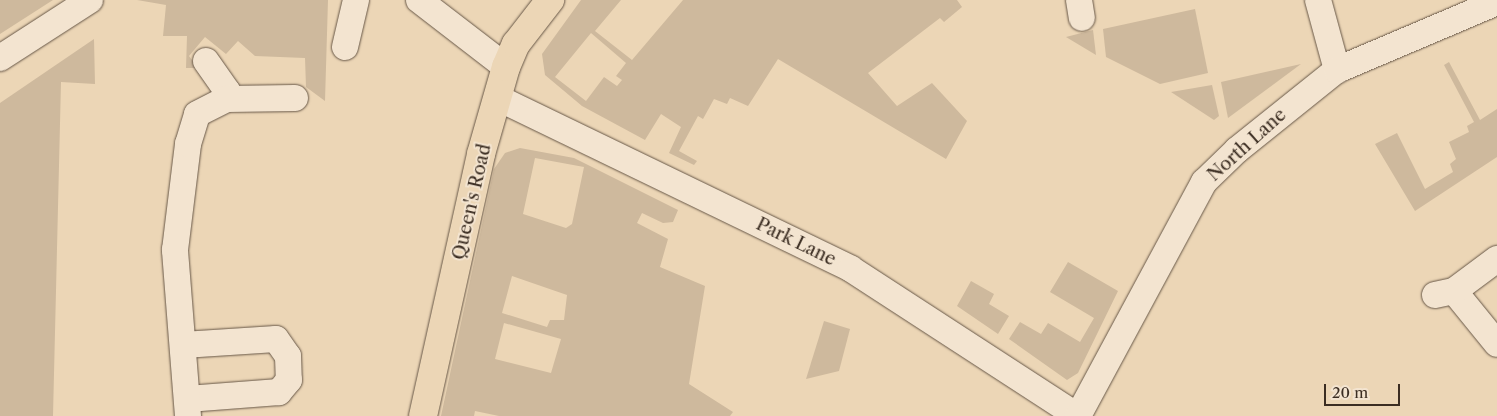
<!DOCTYPE html>
<style>
body{margin:0}
#map{position:relative;width:1497px;height:416px;overflow:hidden;background:#ecd6b6;font-family:"Libre Caslon Text",serif}
div>[style]{position:absolute}
.green>*{inset:0;background:#ceb99d}
.roads{filter:drop-shadow(0 0 1px #675747) drop-shadow(0 0 1px #675747)}
.minor>*{height:26px;margin:-13px;padding:0 13px;transform-origin:13px;border-radius:13px;background:#f3e4d0}
.major>*{height:28px;margin:-14px;padding:0 14px;transform-origin:14px;border-radius:14px;background:#ecd6b6}
span{translate:-50% -50%;white-space:nowrap;text-align:center;line-height:1.15;-webkit-text-stroke:4px #f3e4d0;paint-order:stroke}
.street-label{font-size:18px;color:#3b2d22}
.scale{position:absolute;left:1324px;top:384px;width:76px;height:22px;box-sizing:border-box;border:2px solid #3b2d22;border-top:0;padding-left:6px;font-size:15px;line-height:18px;white-space:nowrap;color:#3b2d22;-webkit-text-stroke:4px #f3e4d0;paint-order:stroke}
</style>
<div id="map">
<div class="green">
<i style="clip-path:polygon(0 0,53px 0,0 34px)"></i>
<i style="clip-path:polygon(137px 0,328px 0,325px 101px,306px 87px,305px 58px,255px 56px,238px 41px,226px 54px,205px 37px,189px 56px,198px 68px,186px 68px,187px 36px,163px 36px,166px 5px)"></i>
<i style="clip-path:polygon(evenodd,581px 0,621px 0,595px 31px,632px 60px,683px 0,957px 0,962px 7px,944px 22px,940px 18px,868px 73px,897px 106px,932px 83px,967px 121px,946px 159px,778px 59px,748px 106px,730px 98px,727px 104px,714px 99px,703px 119px,698px 116px,679px 151px,697px 161px,694px 165px,669px 153px,681px 127px,661px 114px,645px 140px,582px 106px,545px 75px,542px 54px,581px 0,591px 33px,626px 63px,616px 76px,622px 80px,617px 86px,604px 77px,586px 101px,555px 77px,591px 33px)"></i>
<i style="clip-path:polygon(1195px 9px,1208px 73px,1160px 84px,1106px 57px,1103px 29px)"></i>
<i style="clip-path:polygon(1093px 30px,1096px 55px,1066px 37px)"></i>
<i style="clip-path:polygon(94px 39px,95px 84px,61px 82px,53px 416px,0 416px,0 103px)"></i>
<i style="clip-path:polygon(1449px 62px,1480px 120px,1497px 109px,1497px 157px,1415px 211px,1375px 144px,1397px 133px,1425px 189px,1453px 172px,1450px 164px,1456px 159px,1449px 142px,1469px 132px,1467px 126px,1474px 122px,1444px 65px)"></i>
<i style="clip-path:polygon(1301px 64px,1228px 118px,1221px 82px)"></i>
<i style="clip-path:polygon(1212px 85px,1219px 116px,1214px 120px,1171px 92px)"></i>
<i style="clip-path:polygon(evenodd,520px 148px,574px 158px,678px 210px,673px 222px,663px 223px,642px 213px,637px 223px,668px 239px,660px 267px,705px 286px,689px 384px,733px 412px,730px 416px,499px 416px,475px 411px,474px 416px,441px 416px,494px 169px,505px 153px,520px 148px,535px 158px,584px 167px,572px 224px,566px 228px,523px 214px,535px 158px,520px 148px,512px 276px,567px 295px,564px 320px,550px 320px,547px 327px,502px 313px,512px 276px,520px 148px,504px 323px,561px 339px,551px 373px,495px 359px,504px 323px)"></i>
<i style="clip-path:polygon(1068px 262px,1118px 291px,1078px 373px,1067px 380px,1009px 339px,1020px 322px,1041px 334px,1048px 323px,1080px 342px,1094px 318px,1050px 292px)"></i>
<i style="clip-path:polygon(971px 281px,994px 294px,989px 304px,1009px 316px,998px 334px,957px 306px)"></i>
<i style="clip-path:polygon(824px 321px,850px 329px,839px 371px,806px 379px)"></i>
</div>
<div class="roads">
<div class="minor">
<i style="left:419px;top:0;width:110px;rotate:37.6deg"></i>
<i style="left:1079px;top:0;width:18px;rotate:81deg"></i>
<i style="left:1318px;top:0;width:73px;rotate:74.8deg"></i>
<i style="left:345px;top:47px;width:48px;rotate:-76.8deg"></i>
<i style="left:0;top:58px;width:107px;rotate:-32.8deg"></i>
<i style="left:206px;top:61px;width:37px;rotate:55deg"></i>
<i style="left:227px;top:91px;width:8px;rotate:90deg"></i>
<i style="left:498px;top:98px;width:392px;rotate:25.8deg"></i>
<i style="left:851px;top:269px;width:270px;rotate:33deg"></i>
<i style="left:1454px;top:291px;width:68px;rotate:50.9deg"></i>
<i style="left:1435px;top:295px;width:19px;rotate:-12deg"></i>
<i style="left:1454px;top:291px;width:54px;rotate:-36.7deg"></i>
<i style="left:183px;top:345px;width:93px;rotate:-3.7deg"></i>
<i style="left:276px;top:339px;width:21px;rotate:55deg"></i>
<i style="left:288px;top:356px;width:24px;rotate:88deg"></i>
<i style="left:289px;top:380px;width:16px;rotate:130deg"></i>
<i style="left:279px;top:392px;width:92px;rotate:175.6deg"></i>
<i style="left:188px;top:416px;width:167px;rotate:-94.5deg"></i>
<i style="left:175px;top:250px;width:107px;rotate:-83deg"></i>
<i style="left:188px;top:144px;width:31px;rotate:-73deg"></i>
<i style="left:197px;top:114px;width:34px;rotate:-27deg"></i>
<i style="left:227px;top:99px;width:68px;rotate:-0.8deg"></i>
<i style="left:1078px;top:416px;width:266px;rotate:-61.7deg"></i>
<i style="left:1204px;top:182px;width:46px;rotate:-44.1deg"></i>
<i style="left:1237px;top:150px;width:128px;rotate:-38.7deg"></i>
<i style="left:1337px;top:70px;width:174px;rotate:-23deg"></i>
</div>
<div class="major">
<i style="left:423px;top:416px;width:268px;rotate:-77.5deg"></i>
<i style="left:481px;top:154px;width:91px;rotate:-74deg"></i>
<i style="left:506px;top:67px;width:25px;rotate:-67deg"></i>
<i style="left:516px;top:44px;width:56px;rotate:-52.3deg"></i>
</div>
</div>
<div class="street-label">
<span style="left:1247px;top:145px;rotate:-42deg">North Lane</span>
<span style="left:472px;top:202px;rotate:-77deg">Queen's Road</span>
<span style="left:796px;top:242px;rotate:26deg">Park Lane</span>
</div>
<div class="scale">20 m</div>
</div>
